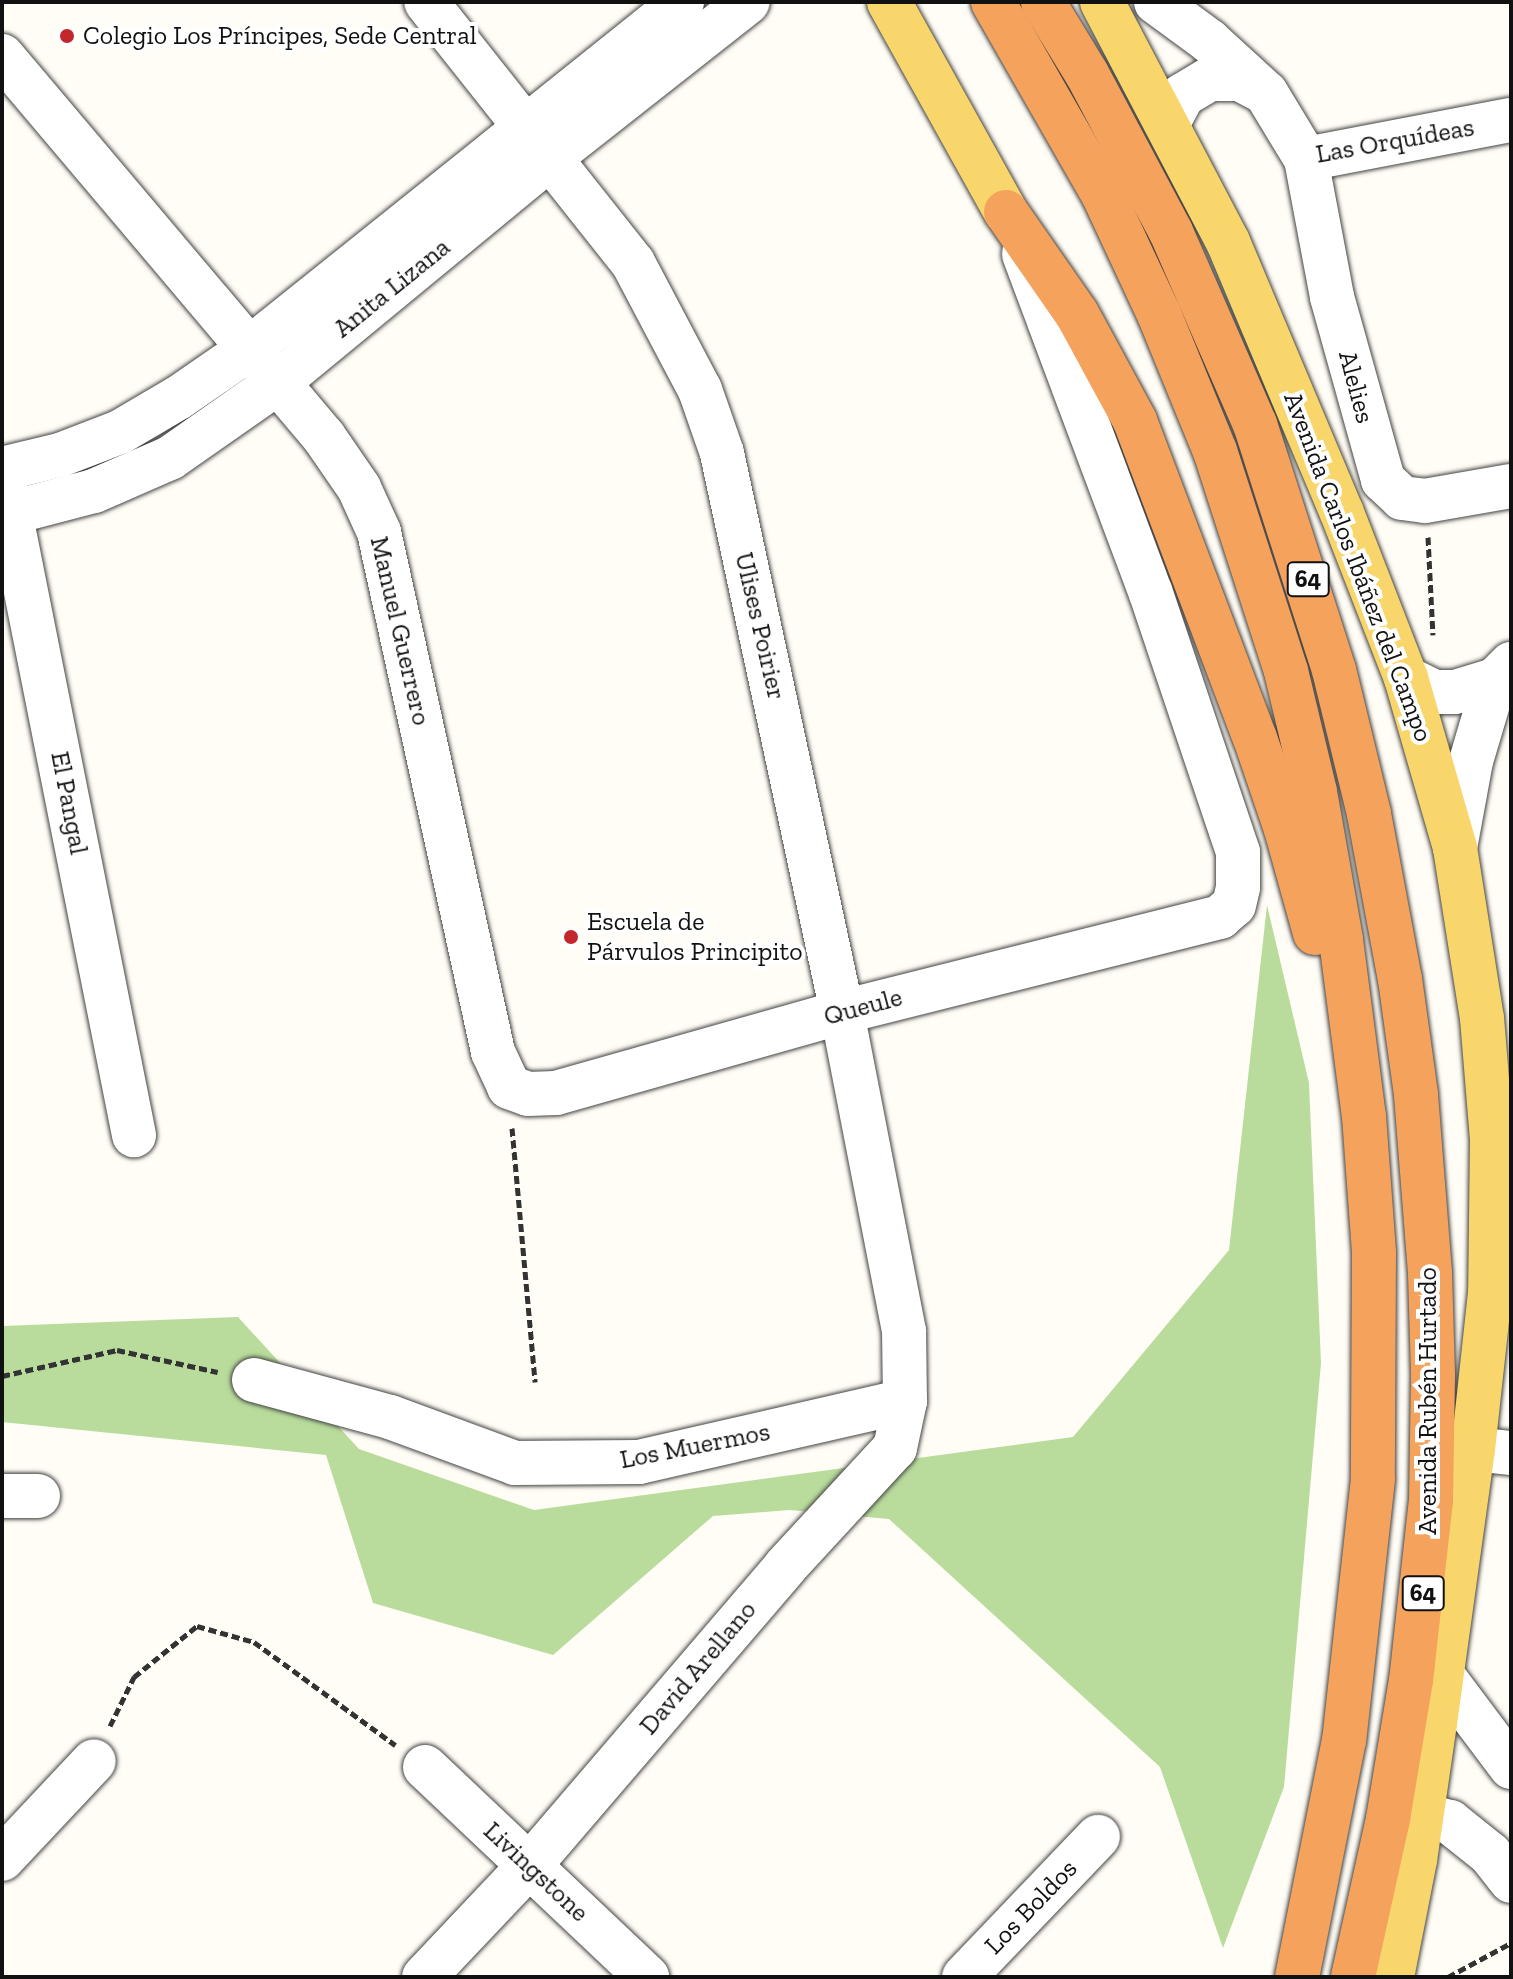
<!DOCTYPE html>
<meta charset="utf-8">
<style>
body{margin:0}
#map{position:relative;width:1513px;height:1979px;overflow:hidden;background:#fffdf5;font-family:"Zilla Slab",serif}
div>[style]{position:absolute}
.forest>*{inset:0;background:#b9dc9c}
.path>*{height:5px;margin-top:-2.5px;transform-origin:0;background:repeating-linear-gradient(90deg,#333 0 8px,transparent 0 12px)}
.roads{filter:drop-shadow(0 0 2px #444) drop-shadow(0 0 2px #444)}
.minor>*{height:44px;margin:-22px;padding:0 22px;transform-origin:22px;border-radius:22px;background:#fff}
.major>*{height:44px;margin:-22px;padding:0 22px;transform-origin:22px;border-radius:22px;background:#f9d66b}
.highway>*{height:44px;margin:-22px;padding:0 22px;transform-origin:22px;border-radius:22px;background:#f5a25d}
.dots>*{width:22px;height:22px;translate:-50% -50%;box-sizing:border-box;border:4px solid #fff;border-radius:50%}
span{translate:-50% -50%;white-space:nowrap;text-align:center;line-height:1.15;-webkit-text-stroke:8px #fff;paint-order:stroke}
.shield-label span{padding:2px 6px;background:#fff;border:2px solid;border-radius:6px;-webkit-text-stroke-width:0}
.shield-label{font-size:24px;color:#111;font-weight:700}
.poi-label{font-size:26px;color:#111}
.left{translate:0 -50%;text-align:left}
.street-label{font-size:26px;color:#111}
.frame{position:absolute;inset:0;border:4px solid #111;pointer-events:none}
</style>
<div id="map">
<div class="forest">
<i style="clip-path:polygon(1267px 905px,1309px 1083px,1321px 1363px,1284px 1787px,1223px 1948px,1160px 1767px,889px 1519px,789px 1510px,713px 1516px,553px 1655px,373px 1603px,326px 1455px,2px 1422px,2px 1326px,238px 1317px,359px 1449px,534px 1510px,1073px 1437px,1229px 1250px)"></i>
</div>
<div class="path">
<i style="left:1428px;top:537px;width:98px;rotate:87.1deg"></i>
<i style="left:512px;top:1128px;width:255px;rotate:84.8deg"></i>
<i style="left:2px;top:1376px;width:118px;rotate:-12.7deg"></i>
<i style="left:117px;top:1350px;width:103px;rotate:12.3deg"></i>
<i style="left:110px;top:1726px;width:55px;rotate:-63.9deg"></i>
<i style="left:134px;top:1677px;width:81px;rotate:-39deg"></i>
<i style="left:197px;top:1626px;width:59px;rotate:15.7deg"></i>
<i style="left:254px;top:1642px;width:175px;rotate:36.1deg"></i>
<i style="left:1448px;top:1977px;width:72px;rotate:-28.4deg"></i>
</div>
<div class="roads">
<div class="minor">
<i style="left:1156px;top:2px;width:66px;rotate:36.3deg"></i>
<i style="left:1209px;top:41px;width:77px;rotate:42.4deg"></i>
<i style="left:1266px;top:93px;width:77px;rotate:58.8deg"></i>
<i style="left:1306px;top:159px;width:209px;rotate:-10.8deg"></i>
<i style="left:2px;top:56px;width:499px;rotate:49.8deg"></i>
<i style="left:324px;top:437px;width:62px;rotate:55.5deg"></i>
<i style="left:359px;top:488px;width:48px;rotate:65.6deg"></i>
<i style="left:379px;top:532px;width:532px;rotate:77.63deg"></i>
<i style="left:493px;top:1052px;width:38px;rotate:65deg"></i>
<i style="left:509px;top:1087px;width:20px;rotate:20deg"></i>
<i style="left:528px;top:1094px;width:28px;rotate:-2deg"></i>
<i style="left:556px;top:1093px;width:297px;rotate:-15.8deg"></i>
<i style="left:842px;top:1012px;width:390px;rotate:-14.1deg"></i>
<i style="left:1220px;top:917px;width:18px;rotate:-41deg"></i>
<i style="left:1234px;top:905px;width:18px;rotate:-77deg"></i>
<i style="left:1238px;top:887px;width:35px;rotate:-90deg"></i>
<i style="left:1238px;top:852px;width:275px;rotate:-108.6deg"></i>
<i style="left:1150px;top:591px;width:360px;rotate:-110.5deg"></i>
<i style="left:1168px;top:123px;width:32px;rotate:-62deg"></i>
<i style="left:1183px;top:95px;width:31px;rotate:-31deg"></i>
<i style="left:1210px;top:79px;width:30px"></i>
<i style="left:1240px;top:79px;width:24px;rotate:28deg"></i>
<i style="left:1306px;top:159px;width:140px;rotate:79.3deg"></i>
<i style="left:1332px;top:297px;width:190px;rotate:74.4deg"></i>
<i style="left:1383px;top:480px;width:26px;rotate:43deg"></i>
<i style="left:1402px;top:498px;width:23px;rotate:7deg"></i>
<i style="left:1425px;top:501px;width:87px;rotate:-9.9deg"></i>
<i style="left:2px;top:469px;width:60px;rotate:-13.6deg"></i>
<i style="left:60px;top:455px;width:64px;rotate:-21deg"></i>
<i style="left:120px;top:432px;width:67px;rotate:-30.4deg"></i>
<i style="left:178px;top:398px;width:86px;rotate:-34.6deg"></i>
<i style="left:249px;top:349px;width:555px;rotate:-38.71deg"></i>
<i style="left:5px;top:486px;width:662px;rotate:78.76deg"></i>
<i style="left:2px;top:515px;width:95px;rotate:-14.6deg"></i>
<i style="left:94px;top:491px;width:83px;rotate:-23.5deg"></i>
<i style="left:170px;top:458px;width:131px;rotate:-35deg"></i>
<i style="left:277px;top:383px;width:357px;rotate:-39.5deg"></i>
<i style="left:552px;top:156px;width:249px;rotate:-38.2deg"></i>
<i style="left:1406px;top:678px;width:32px;rotate:26deg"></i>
<i style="left:1435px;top:692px;width:20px"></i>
<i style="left:1455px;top:692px;width:42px;rotate:-16.7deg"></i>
<i style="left:1495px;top:680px;width:23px;rotate:-45deg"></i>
<i style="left:1455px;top:848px;width:88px;rotate:-79.6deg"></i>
<i style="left:1471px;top:761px;width:84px;rotate:-73.5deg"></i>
<i style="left:254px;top:1380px;width:141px;rotate:15.2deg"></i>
<i style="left:390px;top:1417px;width:133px;rotate:20.2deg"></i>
<i style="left:515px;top:1463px;width:124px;rotate:-0.5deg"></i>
<i style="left:639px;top:1462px;width:273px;rotate:-12.9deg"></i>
<i style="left:1473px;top:1449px;width:38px;rotate:6deg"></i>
<i style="left:2px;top:1496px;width:36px"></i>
<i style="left:1442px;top:1675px;width:115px;rotate:53.1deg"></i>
<i style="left:425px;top:1767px;width:306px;rotate:43.4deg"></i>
<i style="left:1422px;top:1815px;width:29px;rotate:14deg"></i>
<i style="left:1450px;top:1822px;width:51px;rotate:38.7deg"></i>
<i style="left:1490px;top:1854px;width:34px;rotate:52deg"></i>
<i style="left:2px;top:1859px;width:134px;rotate:-46.8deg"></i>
<i style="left:424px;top:1977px;width:154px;rotate:-46.6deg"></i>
<i style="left:530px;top:1865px;width:392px;rotate:-49.4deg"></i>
<i style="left:785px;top:1567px;width:162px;rotate:-47.3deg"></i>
<i style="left:895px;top:1448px;width:48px;rotate:-78deg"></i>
<i style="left:905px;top:1401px;width:70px;rotate:-90.8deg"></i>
<i style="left:904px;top:1331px;width:325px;rotate:-101deg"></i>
<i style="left:842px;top:1012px;width:572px;rotate:-102.12deg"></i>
<i style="left:722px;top:453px;width:67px;rotate:-109.2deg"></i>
<i style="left:700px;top:390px;width:144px;rotate:-117.8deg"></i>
<i style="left:633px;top:263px;width:333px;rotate:-128.4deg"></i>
<i style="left:964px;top:1977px;width:194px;rotate:-46.3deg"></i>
</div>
<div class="major">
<i style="left:889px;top:2px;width:240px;rotate:60.9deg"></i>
<i style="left:1102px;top:2px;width:271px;rotate:62.3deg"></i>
<i style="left:1228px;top:242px;width:294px;rotate:67.2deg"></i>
<i style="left:1342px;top:513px;width:177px;rotate:68.8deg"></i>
<i style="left:1406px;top:678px;width:177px;rotate:73.9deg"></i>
<i style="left:1455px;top:848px;width:172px;rotate:81deg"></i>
<i style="left:1482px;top:1018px;width:121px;rotate:85.3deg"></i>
<i style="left:1492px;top:1139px;width:154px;rotate:90.7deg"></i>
<i style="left:1490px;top:1293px;width:157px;rotate:96.2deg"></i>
<i style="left:1473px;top:1449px;width:277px;rotate:97.9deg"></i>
<i style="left:1435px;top:1723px;width:138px;rotate:98.3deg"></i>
<i style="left:1415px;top:1860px;width:119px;rotate:101.1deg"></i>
</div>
<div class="highway">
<i style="left:993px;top:2px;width:221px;rotate:60.2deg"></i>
<i style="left:1103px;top:194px;width:132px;rotate:65deg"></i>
<i style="left:1159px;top:314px;width:148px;rotate:67.8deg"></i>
<i style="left:1215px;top:451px;width:231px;rotate:72.1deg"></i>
<i style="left:1286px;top:671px;width:124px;rotate:76.5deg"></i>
<i style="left:1315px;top:792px;width:150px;rotate:80deg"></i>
<i style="left:1341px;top:940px;width:177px;rotate:82.6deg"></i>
<i style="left:1364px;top:1116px;width:137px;rotate:85.8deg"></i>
<i style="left:1374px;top:1253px;width:226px;rotate:90.3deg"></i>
<i style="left:1373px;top:1479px;width:263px;rotate:96.3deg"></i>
<i style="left:1344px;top:1740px;width:242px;rotate:101.2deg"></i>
<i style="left:1043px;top:2px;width:84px;rotate:58.6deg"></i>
<i style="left:1087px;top:74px;width:179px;rotate:62deg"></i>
<i style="left:1171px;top:232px;width:210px;rotate:66.4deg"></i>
<i style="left:1255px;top:424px;width:258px;rotate:72.2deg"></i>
<i style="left:1334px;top:670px;width:148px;rotate:76.3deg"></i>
<i style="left:1369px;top:814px;width:168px;rotate:79.4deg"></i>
<i style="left:1400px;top:979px;width:117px;rotate:82.1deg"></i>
<i style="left:1416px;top:1095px;width:179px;rotate:85.5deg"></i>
<i style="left:1430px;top:1273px;width:102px;rotate:88.3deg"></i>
<i style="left:1433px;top:1375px;width:125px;rotate:90.9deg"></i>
<i style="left:1431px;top:1500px;width:181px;rotate:96.3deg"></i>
<i style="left:1411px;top:1680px;width:141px;rotate:99.4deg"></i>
<i style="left:1388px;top:1819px;width:162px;rotate:102.5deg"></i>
<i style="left:1006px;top:212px;width:124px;rotate:55.2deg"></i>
<i style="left:1077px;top:314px;width:122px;rotate:61.5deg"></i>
<i style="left:1135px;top:421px;width:339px;rotate:69.3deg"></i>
<i style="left:1255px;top:738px;width:96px;rotate:71.2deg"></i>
<i style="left:1286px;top:829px;width:108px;rotate:74.4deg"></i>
</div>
</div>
<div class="dots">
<i style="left:67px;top:36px;background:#c4262e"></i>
<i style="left:571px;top:937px;background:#c4262e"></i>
</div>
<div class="shield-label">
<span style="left:1308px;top:579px">64</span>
<span style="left:1423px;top:1593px">64</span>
</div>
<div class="poi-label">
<span class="left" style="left:83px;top:36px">Colegio Los Príncipes, Sede Central</span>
<span class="left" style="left:587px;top:937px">Escuela de<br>Párvulos Principito</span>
</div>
<div class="street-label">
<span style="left:1395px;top:141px;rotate:-10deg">Las Orquídeas</span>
<span style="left:392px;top:288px;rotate:-39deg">Anita Lizana</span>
<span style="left:1356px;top:387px;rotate:75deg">Alelies</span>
<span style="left:1358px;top:567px;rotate:69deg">Avenida Carlos Ibáñez del Campo</span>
<span style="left:760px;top:626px;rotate:77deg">Ulises Poirier</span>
<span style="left:400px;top:631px;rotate:77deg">Manuel Guerrero</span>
<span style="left:69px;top:803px;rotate:79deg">El Pangal</span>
<span style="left:863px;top:1007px;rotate:-15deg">Queule</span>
<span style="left:1428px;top:1401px;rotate:-90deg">Avenida Rubén Hurtado</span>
<span style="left:695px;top:1446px;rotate:-11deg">Los Muermos</span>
<span style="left:698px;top:1668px;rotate:-50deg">David Arellano</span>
<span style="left:536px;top:1872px;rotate:43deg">Livingstone</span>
<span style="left:1031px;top:1907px;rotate:-46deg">Los Boldos</span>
</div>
<div class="frame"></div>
</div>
